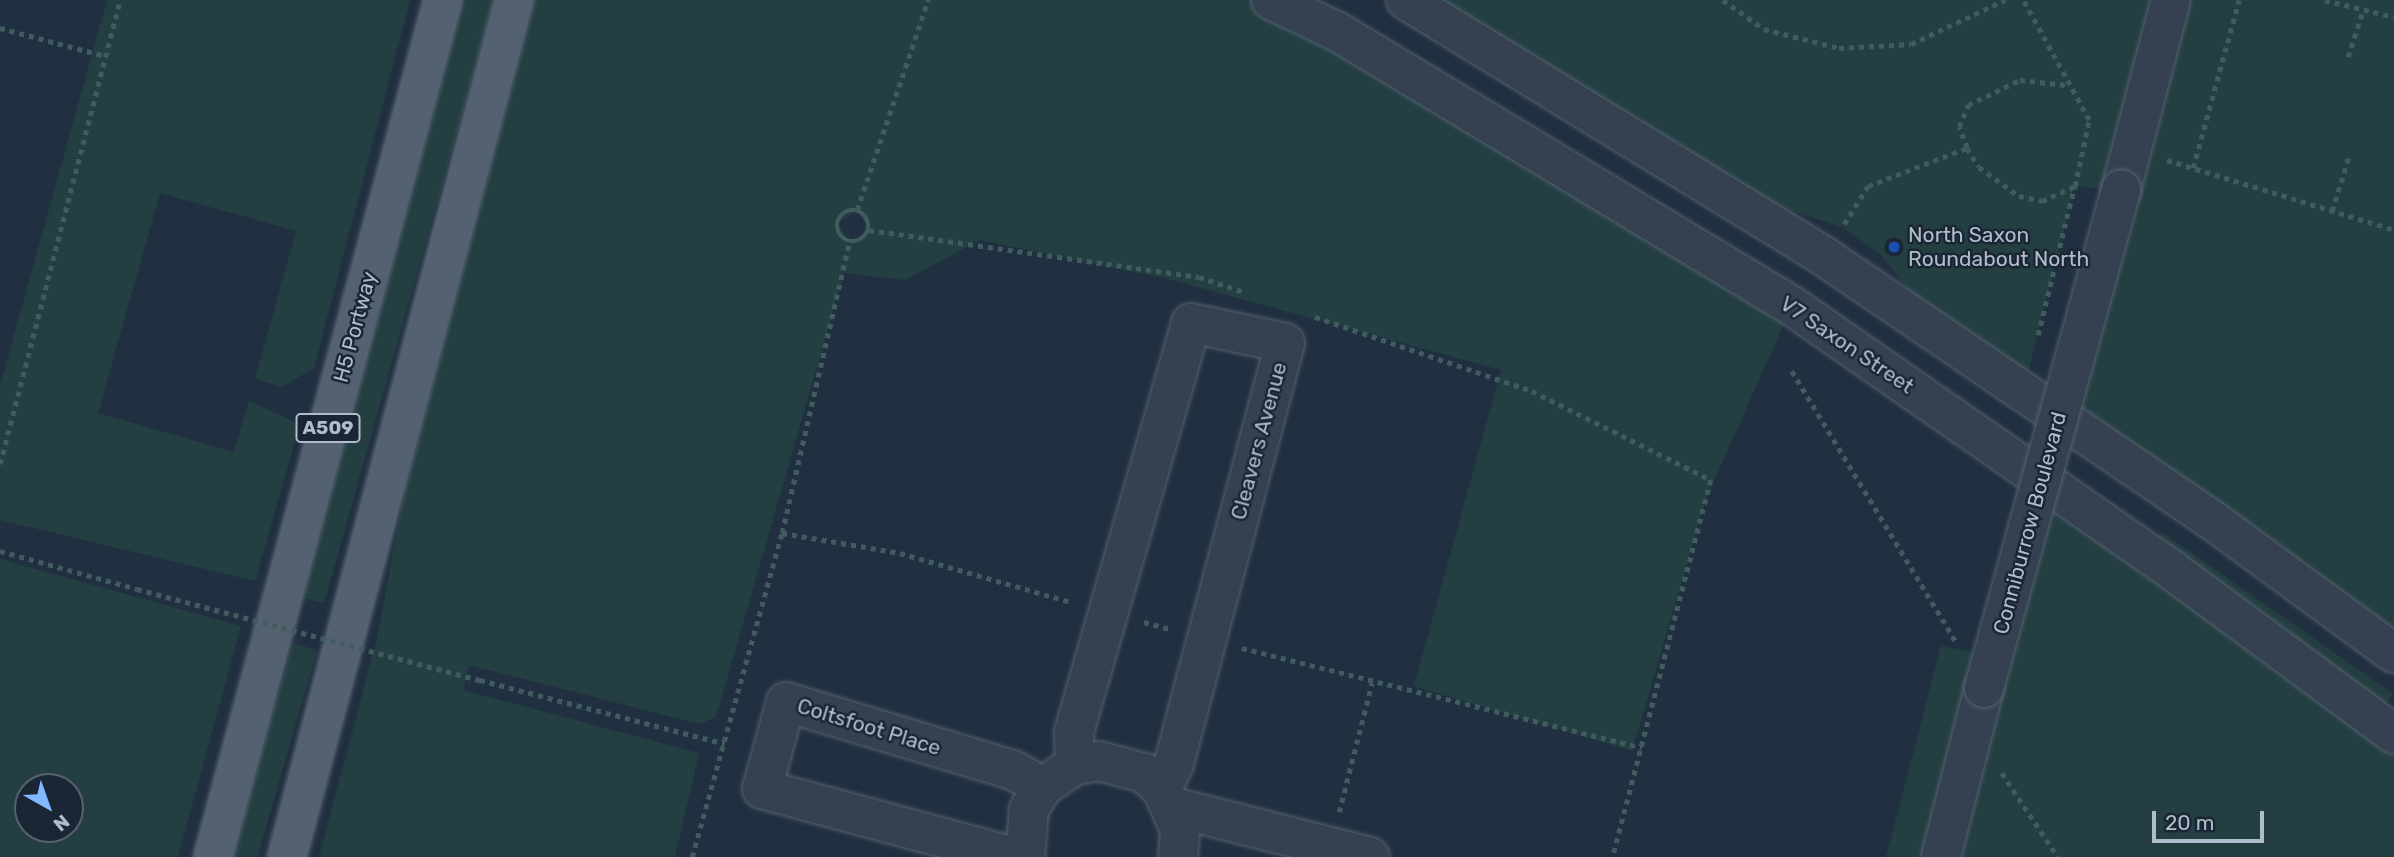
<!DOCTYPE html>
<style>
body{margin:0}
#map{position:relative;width:2394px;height:857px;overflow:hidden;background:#213040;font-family:Rubik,sans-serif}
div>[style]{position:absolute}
.green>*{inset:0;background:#233f41;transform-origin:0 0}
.path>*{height:4.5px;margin-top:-2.25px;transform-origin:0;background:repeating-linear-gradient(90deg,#415c5e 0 5px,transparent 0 10px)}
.path>.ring{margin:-2.25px;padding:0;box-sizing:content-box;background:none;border:4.5px solid #415c5e;border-radius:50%}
.roads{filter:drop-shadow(0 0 2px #545f6e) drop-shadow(0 0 2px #545f6e)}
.minor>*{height:38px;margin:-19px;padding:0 19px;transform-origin:19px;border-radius:19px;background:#354150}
.major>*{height:38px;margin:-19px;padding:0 19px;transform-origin:19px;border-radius:19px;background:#536170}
.path-bridge>*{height:4.5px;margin-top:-2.25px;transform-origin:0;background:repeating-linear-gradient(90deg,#415c5e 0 5px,transparent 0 10px)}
.bridges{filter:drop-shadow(0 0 2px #545f6e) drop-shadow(0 0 2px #545f6e)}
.minor-bridge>*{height:38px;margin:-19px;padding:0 19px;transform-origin:19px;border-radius:19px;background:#354150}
.dots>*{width:19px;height:19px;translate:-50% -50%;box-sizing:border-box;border:4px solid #1b2635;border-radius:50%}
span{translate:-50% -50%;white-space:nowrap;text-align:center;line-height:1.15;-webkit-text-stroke:5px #1b2635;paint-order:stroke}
.shield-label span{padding:2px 5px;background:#1b2635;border:2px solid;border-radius:5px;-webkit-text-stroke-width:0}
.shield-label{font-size:19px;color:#b1bccb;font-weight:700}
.poi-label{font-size:21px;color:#b1bccb}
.left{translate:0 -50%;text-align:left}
.street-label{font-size:21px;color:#b1bccb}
.north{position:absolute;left:14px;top:773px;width:70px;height:70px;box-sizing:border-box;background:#1b2635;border:2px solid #576271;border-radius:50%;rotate:140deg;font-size:19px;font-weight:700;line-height:28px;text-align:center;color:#b1bccb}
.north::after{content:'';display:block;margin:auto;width:24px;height:32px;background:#82b8ff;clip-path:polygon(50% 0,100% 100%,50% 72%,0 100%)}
.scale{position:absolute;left:2152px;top:811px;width:112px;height:32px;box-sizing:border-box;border:4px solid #b1bccb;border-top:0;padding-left:9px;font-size:21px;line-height:24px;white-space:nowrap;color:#b1bccb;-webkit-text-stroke:5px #1b2635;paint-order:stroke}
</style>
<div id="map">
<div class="green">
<i style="clip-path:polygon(107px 0,410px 0,314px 368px,282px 387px,255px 379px,296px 231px,160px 193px,98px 413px,234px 452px,249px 401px,300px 424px,255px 581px,0 520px,0 386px)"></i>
<i style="clip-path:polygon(462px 0,494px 0,324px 603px,302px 598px)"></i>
<i style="clip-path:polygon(evenodd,514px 0,1270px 0,1792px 306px,1706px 499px,1632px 751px,1414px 686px,1501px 370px,1168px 279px,980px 240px,905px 280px,844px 273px,716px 717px,700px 724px,469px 665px,463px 690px,699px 753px,675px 857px,319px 857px,377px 639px,444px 277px,514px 0,857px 210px,869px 230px,849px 243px,838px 223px,857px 210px)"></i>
<i style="clip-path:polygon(1406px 0,2394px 0,2394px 654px,2075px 428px,2121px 190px,2075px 186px,2024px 389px,1949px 341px,1880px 254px,1842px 227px,1707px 184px)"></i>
<i style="clip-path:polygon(2040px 483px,2394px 735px,2394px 857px,1886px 857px,1941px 646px,1993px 655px)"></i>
<i style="left:2162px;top:532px;width:282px;height:15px;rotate:35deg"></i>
<i style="clip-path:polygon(evenodd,0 559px,241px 626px,178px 857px,0 857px,0 559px,28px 787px,70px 787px,70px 829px,28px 829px,28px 787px)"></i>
<i style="left:293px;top:643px;width:25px;height:222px;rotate:16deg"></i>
</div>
<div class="path">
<i style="left:1723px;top:0;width:50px;rotate:35.3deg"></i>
<i style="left:1764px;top:29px;width:77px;rotate:14.2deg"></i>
<i style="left:1839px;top:48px;width:72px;rotate:-3.2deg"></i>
<i style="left:1911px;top:44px;width:104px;rotate:-25.1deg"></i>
<i style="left:2325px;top:0;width:71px;rotate:13.8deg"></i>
<i style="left:0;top:28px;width:109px;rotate:14.9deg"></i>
<i style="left:2348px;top:57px;width:49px;rotate:-72.3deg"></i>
<i style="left:1967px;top:148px;width:22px;rotate:-111deg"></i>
<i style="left:1959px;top:127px;width:24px;rotate:-68deg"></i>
<i style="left:1968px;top:105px;width:58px;rotate:-25.7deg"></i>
<i style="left:2020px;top:80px;width:46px;rotate:6.2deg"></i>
<i style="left:2167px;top:160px;width:238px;rotate:17.1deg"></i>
<i style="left:2193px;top:168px;width:174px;rotate:-74.7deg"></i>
<i style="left:2069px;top:208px;width:23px;rotate:-75deg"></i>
<i style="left:857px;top:210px;width:222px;rotate:-71.3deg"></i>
<i class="ring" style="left:837px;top:210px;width:27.5px;height:27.5px"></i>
<i style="left:2332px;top:211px;width:58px;rotate:-72.8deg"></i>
<i style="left:1844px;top:224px;width:45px;rotate:-57.7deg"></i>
<i style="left:1868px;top:186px;width:106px;rotate:-21deg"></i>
<i style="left:1967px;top:148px;width:22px;rotate:58deg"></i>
<i style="left:1979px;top:167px;width:49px;rotate:35.9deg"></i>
<i style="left:2019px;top:196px;width:24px;rotate:12deg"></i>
<i style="left:2042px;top:201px;width:36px;rotate:-24deg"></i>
<i style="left:2075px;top:186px;width:67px;rotate:-78deg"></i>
<i style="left:2089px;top:120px;width:137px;rotate:-118.8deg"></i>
<i style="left:869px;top:230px;width:333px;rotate:8.1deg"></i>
<i style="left:1199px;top:277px;width:47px;rotate:18.4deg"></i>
<i style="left:1315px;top:317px;width:229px;rotate:18.8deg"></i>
<i style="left:1532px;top:391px;width:200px;rotate:26.4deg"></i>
<i style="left:1711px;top:480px;width:390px;rotate:104.6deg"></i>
<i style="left:1792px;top:371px;width:317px;rotate:58.8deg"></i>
<i style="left:0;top:464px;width:479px;rotate:-75.5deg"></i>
<i style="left:782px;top:533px;width:120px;rotate:9.6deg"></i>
<i style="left:900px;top:553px;width:178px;rotate:16deg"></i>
<i style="left:0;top:551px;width:142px;rotate:15.5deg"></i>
<i style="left:1144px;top:622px;width:30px;rotate:15deg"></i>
<i style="left:1242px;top:648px;width:412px;rotate:14deg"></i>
<i style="left:480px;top:680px;width:253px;rotate:14.6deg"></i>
<i style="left:2002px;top:773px;width:101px;rotate:56.3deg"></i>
<i style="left:1339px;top:812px;width:133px;rotate:-75.7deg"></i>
<i style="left:692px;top:857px;width:336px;rotate:-74.5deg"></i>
<i style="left:782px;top:533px;width:298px;rotate:-77deg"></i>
</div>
<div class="roads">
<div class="minor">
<i style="left:1271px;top:0;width:74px;rotate:25.5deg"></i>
<i style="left:1338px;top:32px;width:530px;rotate:31.11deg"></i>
<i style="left:1792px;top:306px;width:464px;rotate:34.8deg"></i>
<i style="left:2173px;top:571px;width:275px;rotate:36.4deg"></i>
<i style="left:1406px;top:0;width:488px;rotate:31.5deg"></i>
<i style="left:1822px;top:255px;width:472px;rotate:34.2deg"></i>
<i style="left:2212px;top:520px;width:225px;rotate:36.2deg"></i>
<i style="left:2121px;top:190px;width:196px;rotate:-75.3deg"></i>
<i style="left:1075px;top:765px;width:33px;rotate:-92deg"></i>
<i style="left:1074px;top:732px;width:425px;rotate:-74deg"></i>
<i style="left:1191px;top:323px;width:96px;rotate:12deg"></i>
<i style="left:1285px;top:343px;width:435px;rotate:104.8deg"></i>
<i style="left:1174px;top:764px;width:28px;rotate:116deg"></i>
<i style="left:1173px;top:807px;width:203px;rotate:14.2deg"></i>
<i style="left:1014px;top:857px;width:261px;rotate:-164.9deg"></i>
<i style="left:762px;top:789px;width:90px;rotate:-74.6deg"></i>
<i style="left:786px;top:702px;width:237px;rotate:16.7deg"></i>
<i style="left:1013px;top:770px;width:34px;rotate:30deg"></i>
<i style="left:1025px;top:857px;width:48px;rotate:-85.2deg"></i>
<i style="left:1029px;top:809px;width:26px;rotate:-58deg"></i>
<i style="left:1043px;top:787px;width:39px;rotate:-35deg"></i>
<i style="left:1075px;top:765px;width:24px;rotate:-9deg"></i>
<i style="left:1099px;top:761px;width:47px;rotate:14.9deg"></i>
<i style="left:1144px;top:773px;width:24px;rotate:42deg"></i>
<i style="left:1162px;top:789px;width:45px;rotate:66.3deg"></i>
<i style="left:1180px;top:830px;width:27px;rotate:94deg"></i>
<i style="left:1941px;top:857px;width:174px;rotate:-75.7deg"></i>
</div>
<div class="major">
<i style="left:213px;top:857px;width:887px;rotate:-74.98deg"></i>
<i style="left:287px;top:857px;width:887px;rotate:-75.16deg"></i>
</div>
</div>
<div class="path-bridge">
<i style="left:2038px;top:335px;width:131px;rotate:-76.3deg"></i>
<i style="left:137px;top:589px;width:355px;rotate:14.9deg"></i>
</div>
<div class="bridges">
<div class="minor-bridge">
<i style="left:1984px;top:688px;width:517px;rotate:-74.62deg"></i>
</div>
</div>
<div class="dots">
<i style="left:1894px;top:247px;background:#1a4fb4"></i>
</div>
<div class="shield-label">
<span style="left:328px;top:428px">A509</span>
</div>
<div class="poi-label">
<span class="left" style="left:1908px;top:247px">North Saxon<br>Roundabout North</span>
</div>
<div class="street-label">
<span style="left:355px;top:327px;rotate:-75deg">H5 Portway</span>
<span style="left:1847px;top:345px;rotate:34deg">V7 Saxon Street</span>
<span style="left:1259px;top:441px;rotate:-75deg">Cleavers Avenue</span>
<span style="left:2030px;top:523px;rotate:-75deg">Conniburrow Boulevard</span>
<span style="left:869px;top:727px;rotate:17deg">Coltsfoot Place</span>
</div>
<div class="north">N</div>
<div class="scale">20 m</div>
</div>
